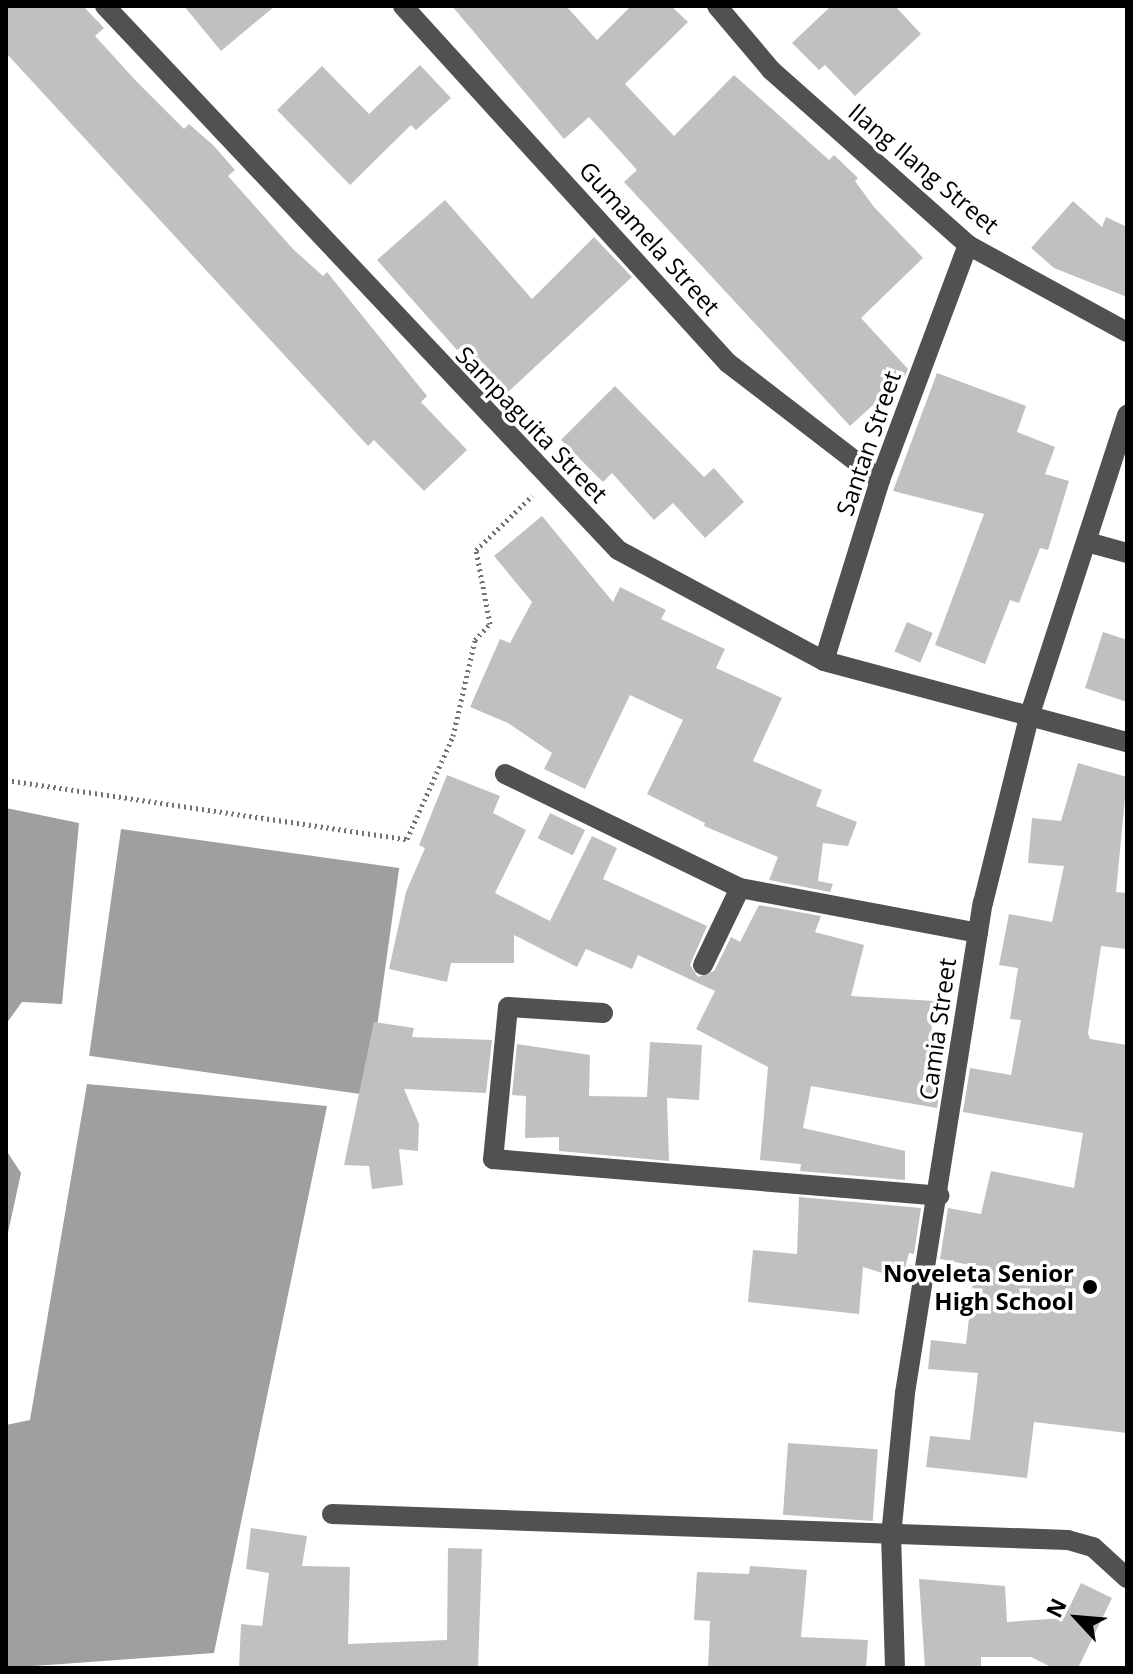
<!DOCTYPE html>
<style>
body{margin:0}
#map{position:relative;width:1133px;height:1674px;overflow:hidden;background:#fff;font-family:"Open Sans",sans-serif}
div>[style]{position:absolute}
.water>*{inset:0;background:#9f9f9f;transform-origin:0 0}
.building>*{inset:0;background:#c0c0c0;transform-origin:0 0}
.path>*{height:5px;margin-top:-2.5px;transform-origin:0;background:repeating-linear-gradient(90deg,#737373 0 2px,transparent 0 6px)}
.minor>*{height:20px;margin:-10px;padding:0 10px;transform-origin:10px;border-radius:10px;background:#515151}
.dots>*{width:22px;height:22px;translate:-50% -50%;box-sizing:border-box;border:4px solid #fff;border-radius:50%}
span{translate:-50% -50%;white-space:nowrap;text-align:center;line-height:1.15;-webkit-text-stroke:7px #fff;paint-order:stroke}
.street-label{font-size:24px;color:#000}
.poi-label{font-size:24px;color:#000;font-weight:700}
.right{translate:-100% -50%;text-align:right}
.frame{position:absolute;inset:0;border:8px solid #000;pointer-events:none}
.north{position:absolute;left:1037px;top:1578px;width:80px;height:80px;-webkit-text-stroke:6px #fff;paint-order:stroke;rotate:296deg;font-size:22px;font-weight:700;line-height:32px;text-align:center;color:#000}
.north::after{content:'';display:block;margin:auto;width:28px;height:36px;background:#000;clip-path:polygon(50% 0,100% 100%,50% 72%,0 100%)}
</style>
<div id="map">
<div class="water">
<i style="clip-path:polygon(6px 808px,79px 823px,62px 1004px,22px 1002px,6px 1024px)"></i>
<i style="left:121px;top:829px;width:281px;height:229px;rotate:8deg"></i>
<i style="clip-path:polygon(87px 1084px,327px 1106px,214px 1653px,6px 1668px,6px 1425px,30px 1420px)"></i>
<i style="clip-path:polygon(6px 1150px,21px 1173px,6px 1242px)"></i>
</div>
<div class="building">
<i style="clip-path:polygon(6px 6px,83px 6px,104px 28px,95px 36px,137px 82px,184px 129px,189px 124px,214px 146px,235px 170px,228px 176px,293px 249px,323px 276px,327px 272px,427px 396px,421px 402px,467px 450px,424px 491px,374px 440px,368px 446px,6px 53px)"></i>
<i style="clip-path:polygon(184px 6px,275px 6px,221px 51px)"></i>
<i style="clip-path:polygon(452px 6px,566px 6px,597px 40px,631px 6px,671px 6px,688px 22px,625px 84px,674px 136px,734px 75px,829px 160px,834px 155px,858px 178px,855px 181px,874px 207px,923px 258px,861px 318px,908px 369px,905px 376px,850px 426px,624px 182px,637px 170px,589px 117px,564px 139px)"></i>
<i style="clip-path:polygon(831px 6px,895px 6px,921px 34px,855px 96px,825px 65px,819px 70px,792px 43px)"></i>
<i style="clip-path:polygon(420px 65px,451px 98px,416px 130px,411px 125px,350px 185px,277px 110px,322px 66px,369px 114px)"></i>
<i style="clip-path:polygon(445px 200px,532px 299px,594px 237px,632px 277px,507px 393px,463px 345px,457px 350px,377px 260px)"></i>
<i style="clip-path:polygon(1073px 201px,1102px 227px,1106px 217px,1127px 227px,1127px 297px,1054px 268px,1031px 248px)"></i>
<i style="clip-path:polygon(937px 373px,1026px 406px,1017px 432px,1055px 447px,1045px 474px,1069px 481px,1048px 550px,1040px 548px,1019px 603px,1010px 600px,985px 664px,935px 645px,984px 514px,893px 491px)"></i>
<i style="clip-path:polygon(615px 386px,704px 477px,714px 468px,744px 502px,705px 538px,673px 503px,654px 520px,612px 473px,603px 482px,561px 440px)"></i>
<i style="clip-path:polygon(542px 516px,613px 602px,620px 587px,666px 610px,661px 619px,725px 649px,716px 668px,782px 698px,753px 761px,822px 790px,816px 806px,857px 822px,848px 846px,823px 843px,818px 881px,833px 884px,830px 892px,769px 880px,778px 857px,704px 826px,705px 823px,647px 794px,683px 720px,630px 695px,585px 789px,544px 769px,552px 753px,508px 723px,470px 707px,500px 639px,510px 643px,532px 602px,494px 556px)"></i>
<i style="left:907px;top:622px;width:28px;height:32px;rotate:23deg"></i>
<i style="clip-path:polygon(1103px 632px,1127px 640px,1127px 702px,1085px 688px)"></i>
<i style="clip-path:polygon(1078px 763px,1127px 777px,1116px 892px,1127px 893px,1127px 949px,1101px 946px,1088px 1033px,1090px 1039px,1127px 1045px,1127px 1433px,1034px 1422px,1027px 1478px,926px 1467px,930px 1436px,970px 1440px,978px 1373px,928px 1369px,931px 1340px,966px 1344px,975px 1266px,940px 1259px,948px 1208px,981px 1214px,991px 1171px,1074px 1188px,1083px 1133px,963px 1112px,970px 1068px,1011px 1075px,1021px 1020px,1010px 1019px,1018px 968px,999px 965px,1009px 914px,1052px 922px,1064px 866px,1028px 863px,1032px 818px,1061px 821px)"></i>
<i style="clip-path:polygon(447px 775px,500px 796px,493px 813px,526px 830px,495px 893px,550px 921px,592px 836px,617px 848px,603px 879px,707px 926px,690px 965px,698px 977px,714px 971px,731px 937px,740px 942px,759px 905px,821px 916px,815px 932px,864px 945px,851px 996px,934px 1001px,929px 1062px,944px 1064px,937px 1108px,811px 1086px,803px 1128px,905px 1151px,905px 1180px,800px 1171px,801px 1164px,760px 1160px,768px 1067px,696px 1029px,715px 991px,638px 955px,632px 969px,586px 949px,577px 967px,514px 935px,514px 963px,451px 963px,447px 982px,389px 969px,406px 892px,425px 848px,419px 845px)"></i>
<i style="left:550px;top:813px;width:39px;height:28px;rotate:26deg"></i>
<i style="clip-path:polygon(374px 1022px,414px 1028px,412px 1037px,492px 1040px,486px 1093px,404px 1089px,419px 1124px,418px 1151px,399px 1149px,403px 1185px,372px 1189px,369px 1166px,344px 1165px)"></i>
<i style="clip-path:polygon(650px 1042px,702px 1045px,699px 1100px,667px 1098px,669px 1161px,559px 1151px,559px 1137px,525px 1138px,526px 1096px,512px 1095px,517px 1044px,590px 1055px,589px 1096px,647px 1097px)"></i>
<i style="clip-path:polygon(799px 1197px,921px 1208px,914px 1254px,909px 1253px,902px 1279px,863px 1267px,859px 1314px,748px 1302px,753px 1250px,797px 1254px)"></i>
<i style="left:788px;top:1443px;width:90px;height:72px;rotate:4deg"></i>
<i style="clip-path:polygon(251px 1528px,307px 1536px,302px 1566px,350px 1567px,348px 1644px,447px 1640px,448px 1548px,482px 1549px,478px 1668px,239px 1668px,241px 1624px,262px 1626px,269px 1573px,246px 1569px)"></i>
<i style="clip-path:polygon(750px 1566px,807px 1570px,801px 1637px,868px 1640px,866px 1668px,708px 1668px,710px 1621px,694px 1620px,697px 1572px,749px 1574px)"></i>
<i style="clip-path:polygon(919px 1579px,1005px 1586px,1007px 1622px,1064px 1618px,1081px 1583px,1112px 1598px,1078px 1668px,1053px 1668px,1031px 1657px,981px 1657px,981px 1668px,925px 1668px)"></i>
</div>
<div class="path">
<i style="left:6px;top:780px;width:405px;rotate:8.4deg"></i>
<i style="left:407px;top:839px;width:113px;rotate:-65.9deg"></i>
<i style="left:453px;top:736px;width:98px;rotate:-77.1deg"></i>
<i style="left:475px;top:640px;width:22px;rotate:-47deg"></i>
<i style="left:490px;top:624px;width:75px;rotate:-100.7deg"></i>
<i style="left:476px;top:550px;width:78px;rotate:-44deg"></i>
</div>
<div class="minor">
<i style="left:105px;top:6px;width:748px;rotate:46.68deg"></i>
<i style="left:618px;top:550px;width:234px;rotate:28.3deg"></i>
<i style="left:824px;top:661px;width:314px;rotate:15deg"></i>
<i style="left:403px;top:6px;width:483px;rotate:47.7deg"></i>
<i style="left:728px;top:363px;width:192px;rotate:37.6deg"></i>
<i style="left:717px;top:6px;width:84px;rotate:49.8deg"></i>
<i style="left:771px;top:70px;width:264px;rotate:41.6deg"></i>
<i style="left:968px;top:245px;width:181px;rotate:28.7deg"></i>
<i style="left:1087px;top:542px;width:41px;rotate:15.4deg"></i>
<i style="left:824px;top:661px;width:189px;rotate:-72.8deg"></i>
<i style="left:880px;top:480px;width:251px;rotate:-69.5deg"></i>
<i style="left:505px;top:774px;width:261px;rotate:25.9deg"></i>
<i style="left:740px;top:888px;width:242px;rotate:10.7deg"></i>
<i style="left:703px;top:965px;width:85px;rotate:-64.3deg"></i>
<i style="left:603px;top:1013px;width:95px;rotate:-176.4deg"></i>
<i style="left:508px;top:1007px;width:153px;rotate:95.6deg"></i>
<i style="left:493px;top:1159px;width:448px;rotate:4.7deg"></i>
<i style="left:332px;top:1514px;width:736px;rotate:2.02deg"></i>
<i style="left:1068px;top:1540px;width:26px;rotate:16deg"></i>
<i style="left:1093px;top:1547px;width:46px;rotate:42.4deg"></i>
<i style="left:895px;top:1668px;width:132px;rotate:-91.7deg"></i>
<i style="left:891px;top:1536px;width:144px;rotate:-84.4deg"></i>
<i style="left:905px;top:1393px;width:496px;rotate:-81deg"></i>
<i style="left:983px;top:903px;width:192px;rotate:-76.1deg"></i>
<i style="left:1029px;top:717px;width:318px;rotate:-72deg"></i>
</div>
<div class="dots">
<i style="left:1090px;top:1287px;background:#000"></i>
</div>
<div class="street-label">
<span style="left:924px;top:168px;rotate:40deg">Ilang Ilang Street</span>
<span style="left:650px;top:238px;rotate:48deg">Gumamela Street</span>
<span style="left:532px;top:424px;rotate:46deg">Sampaguita Street</span>
<span style="left:868px;top:443px;rotate:-71deg">Santan Street</span>
<span style="left:937px;top:1029px;rotate:-82deg">Camia Street</span>
</div>
<div class="poi-label">
<span class="right" style="left:1074px;top:1287px">Noveleta Senior<br>High School</span>
</div>
<div class="frame"></div>
<div class="north">N</div>
</div>
